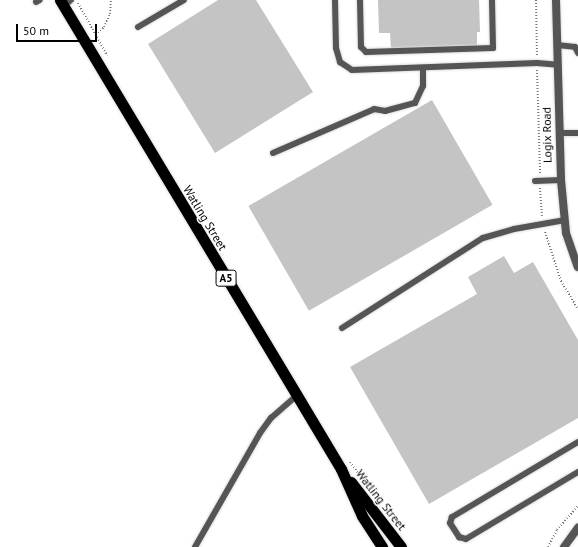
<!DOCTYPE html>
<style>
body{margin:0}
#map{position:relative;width:578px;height:547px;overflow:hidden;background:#fff;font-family:"PT Sans",sans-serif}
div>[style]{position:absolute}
.building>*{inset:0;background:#c4c4c4;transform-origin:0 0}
.path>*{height:2px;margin-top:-1px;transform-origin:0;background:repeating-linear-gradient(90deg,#777 0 1px,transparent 0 3px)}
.roads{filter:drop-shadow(0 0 1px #dbdbdb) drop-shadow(0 0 1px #dbdbdb)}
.service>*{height:6px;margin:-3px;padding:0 3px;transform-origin:3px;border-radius:3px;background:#555}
.minor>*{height:8px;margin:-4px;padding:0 4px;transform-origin:4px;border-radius:4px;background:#555}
.trunk>*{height:11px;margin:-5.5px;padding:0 5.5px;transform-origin:5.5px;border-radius:5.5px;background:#000}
span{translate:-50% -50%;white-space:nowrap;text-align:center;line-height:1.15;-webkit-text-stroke:3px #fff;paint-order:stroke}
.shield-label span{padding:1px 3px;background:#fff;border:1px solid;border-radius:3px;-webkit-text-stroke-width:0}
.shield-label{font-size:11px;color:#000;font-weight:700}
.street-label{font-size:12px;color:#000}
.scale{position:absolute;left:16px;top:24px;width:81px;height:18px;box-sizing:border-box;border:2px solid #000;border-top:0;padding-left:5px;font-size:12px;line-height:14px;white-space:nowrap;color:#000;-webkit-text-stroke:3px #fff;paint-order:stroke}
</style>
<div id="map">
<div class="building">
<i style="clip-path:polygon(218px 0,256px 0,313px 92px,215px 153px,148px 44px)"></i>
<i style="clip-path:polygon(378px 0,479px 0,480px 32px,477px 32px,477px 47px,391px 49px,390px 33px,379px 33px)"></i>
<i style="left:432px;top:100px;width:121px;height:212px;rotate:60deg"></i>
<i style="clip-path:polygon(504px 256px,514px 273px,533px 262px,578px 340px,578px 418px,429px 504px,350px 367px,477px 294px,468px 277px)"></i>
</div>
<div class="path">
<i style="left:536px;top:0;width:56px;rotate:89deg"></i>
<i style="left:78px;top:3px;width:60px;rotate:60.9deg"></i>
<i style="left:96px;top:35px;width:11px;rotate:-45deg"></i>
<i style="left:104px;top:27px;width:14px;rotate:-65deg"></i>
<i style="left:110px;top:14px;width:14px;rotate:-86deg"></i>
<i style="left:537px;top:70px;width:104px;rotate:88.3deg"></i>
<i style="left:540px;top:188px;width:28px;rotate:86deg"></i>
<i style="left:545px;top:232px;width:52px;rotate:71.9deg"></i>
<i style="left:561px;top:281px;width:33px;rotate:59deg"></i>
<i style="left:350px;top:462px;width:14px;rotate:54deg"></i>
<i style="left:548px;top:547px;width:19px;rotate:-62deg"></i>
<i style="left:557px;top:530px;width:32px;rotate:-49deg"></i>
</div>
<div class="roads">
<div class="service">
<i style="left:335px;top:0;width:48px;rotate:88.8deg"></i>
<i style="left:336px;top:48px;width:15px;rotate:74deg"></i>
<i style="left:340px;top:62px;width:14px;rotate:34deg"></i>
<i style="left:352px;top:70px;width:185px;rotate:-2.2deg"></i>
<i style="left:537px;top:63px;width:21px;rotate:5deg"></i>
<i style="left:360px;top:0;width:47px;rotate:88.8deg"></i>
<i style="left:361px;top:47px;width:7px;rotate:45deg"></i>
<i style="left:366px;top:52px;width:127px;rotate:-1.8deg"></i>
<i style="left:493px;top:48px;width:48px;rotate:-91.2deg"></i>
<i style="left:36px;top:2px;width:4px;rotate:-27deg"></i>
<i style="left:64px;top:6px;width:9px;rotate:-41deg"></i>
<i style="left:138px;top:27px;width:53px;rotate:-30.4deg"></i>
<i style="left:557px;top:45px;width:18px;rotate:6deg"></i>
<i style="left:575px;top:47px;width:7px;rotate:63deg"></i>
<i style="left:559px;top:133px;width:19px"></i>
<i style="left:273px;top:153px;width:110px;rotate:-23.5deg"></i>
<i style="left:374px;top:109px;width:11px;rotate:10deg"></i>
<i style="left:385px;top:111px;width:31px;rotate:-15deg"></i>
<i style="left:415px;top:103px;width:19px;rotate:-65deg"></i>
<i style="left:423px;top:86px;width:18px;rotate:-90deg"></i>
<i style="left:535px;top:181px;width:26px;rotate:-2deg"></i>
<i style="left:342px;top:328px;width:167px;rotate:-32.6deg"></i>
<i style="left:483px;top:238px;width:32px;rotate:-16deg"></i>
<i style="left:514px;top:229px;width:52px;rotate:-10deg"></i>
<i style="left:578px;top:442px;width:147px;rotate:149.2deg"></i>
<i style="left:452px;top:517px;width:6px;rotate:108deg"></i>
<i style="left:450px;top:523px;width:17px;rotate:57deg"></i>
<i style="left:459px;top:537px;width:7px;rotate:16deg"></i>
<i style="left:466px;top:539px;width:131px;rotate:-30.9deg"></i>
<i style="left:195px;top:547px;width:131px;rotate:-60.3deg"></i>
<i style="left:260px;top:433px;width:19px;rotate:-54deg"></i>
<i style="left:271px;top:418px;width:33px;rotate:-41deg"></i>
</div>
<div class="minor">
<i style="left:556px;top:0;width:180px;rotate:88.4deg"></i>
<i style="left:561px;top:180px;width:53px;rotate:84.6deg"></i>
<i style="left:566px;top:233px;width:36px;rotate:71deg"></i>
<i style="left:564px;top:547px;width:24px;rotate:-54deg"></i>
</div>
<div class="trunk">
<i style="left:60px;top:0;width:547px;rotate:59.07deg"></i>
<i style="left:341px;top:469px;width:51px;rotate:65.9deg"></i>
<i style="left:362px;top:516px;width:37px;rotate:57deg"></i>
<i style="left:351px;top:482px;width:82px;rotate:52.4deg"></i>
</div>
</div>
<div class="shield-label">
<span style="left:226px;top:278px">A5</span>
</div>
<div class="street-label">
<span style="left:547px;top:135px;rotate:-91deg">Logix Road</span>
<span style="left:205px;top:218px;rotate:59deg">Watling Street</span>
<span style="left:381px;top:500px;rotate:52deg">Watling Street</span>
</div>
<div class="scale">50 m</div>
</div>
